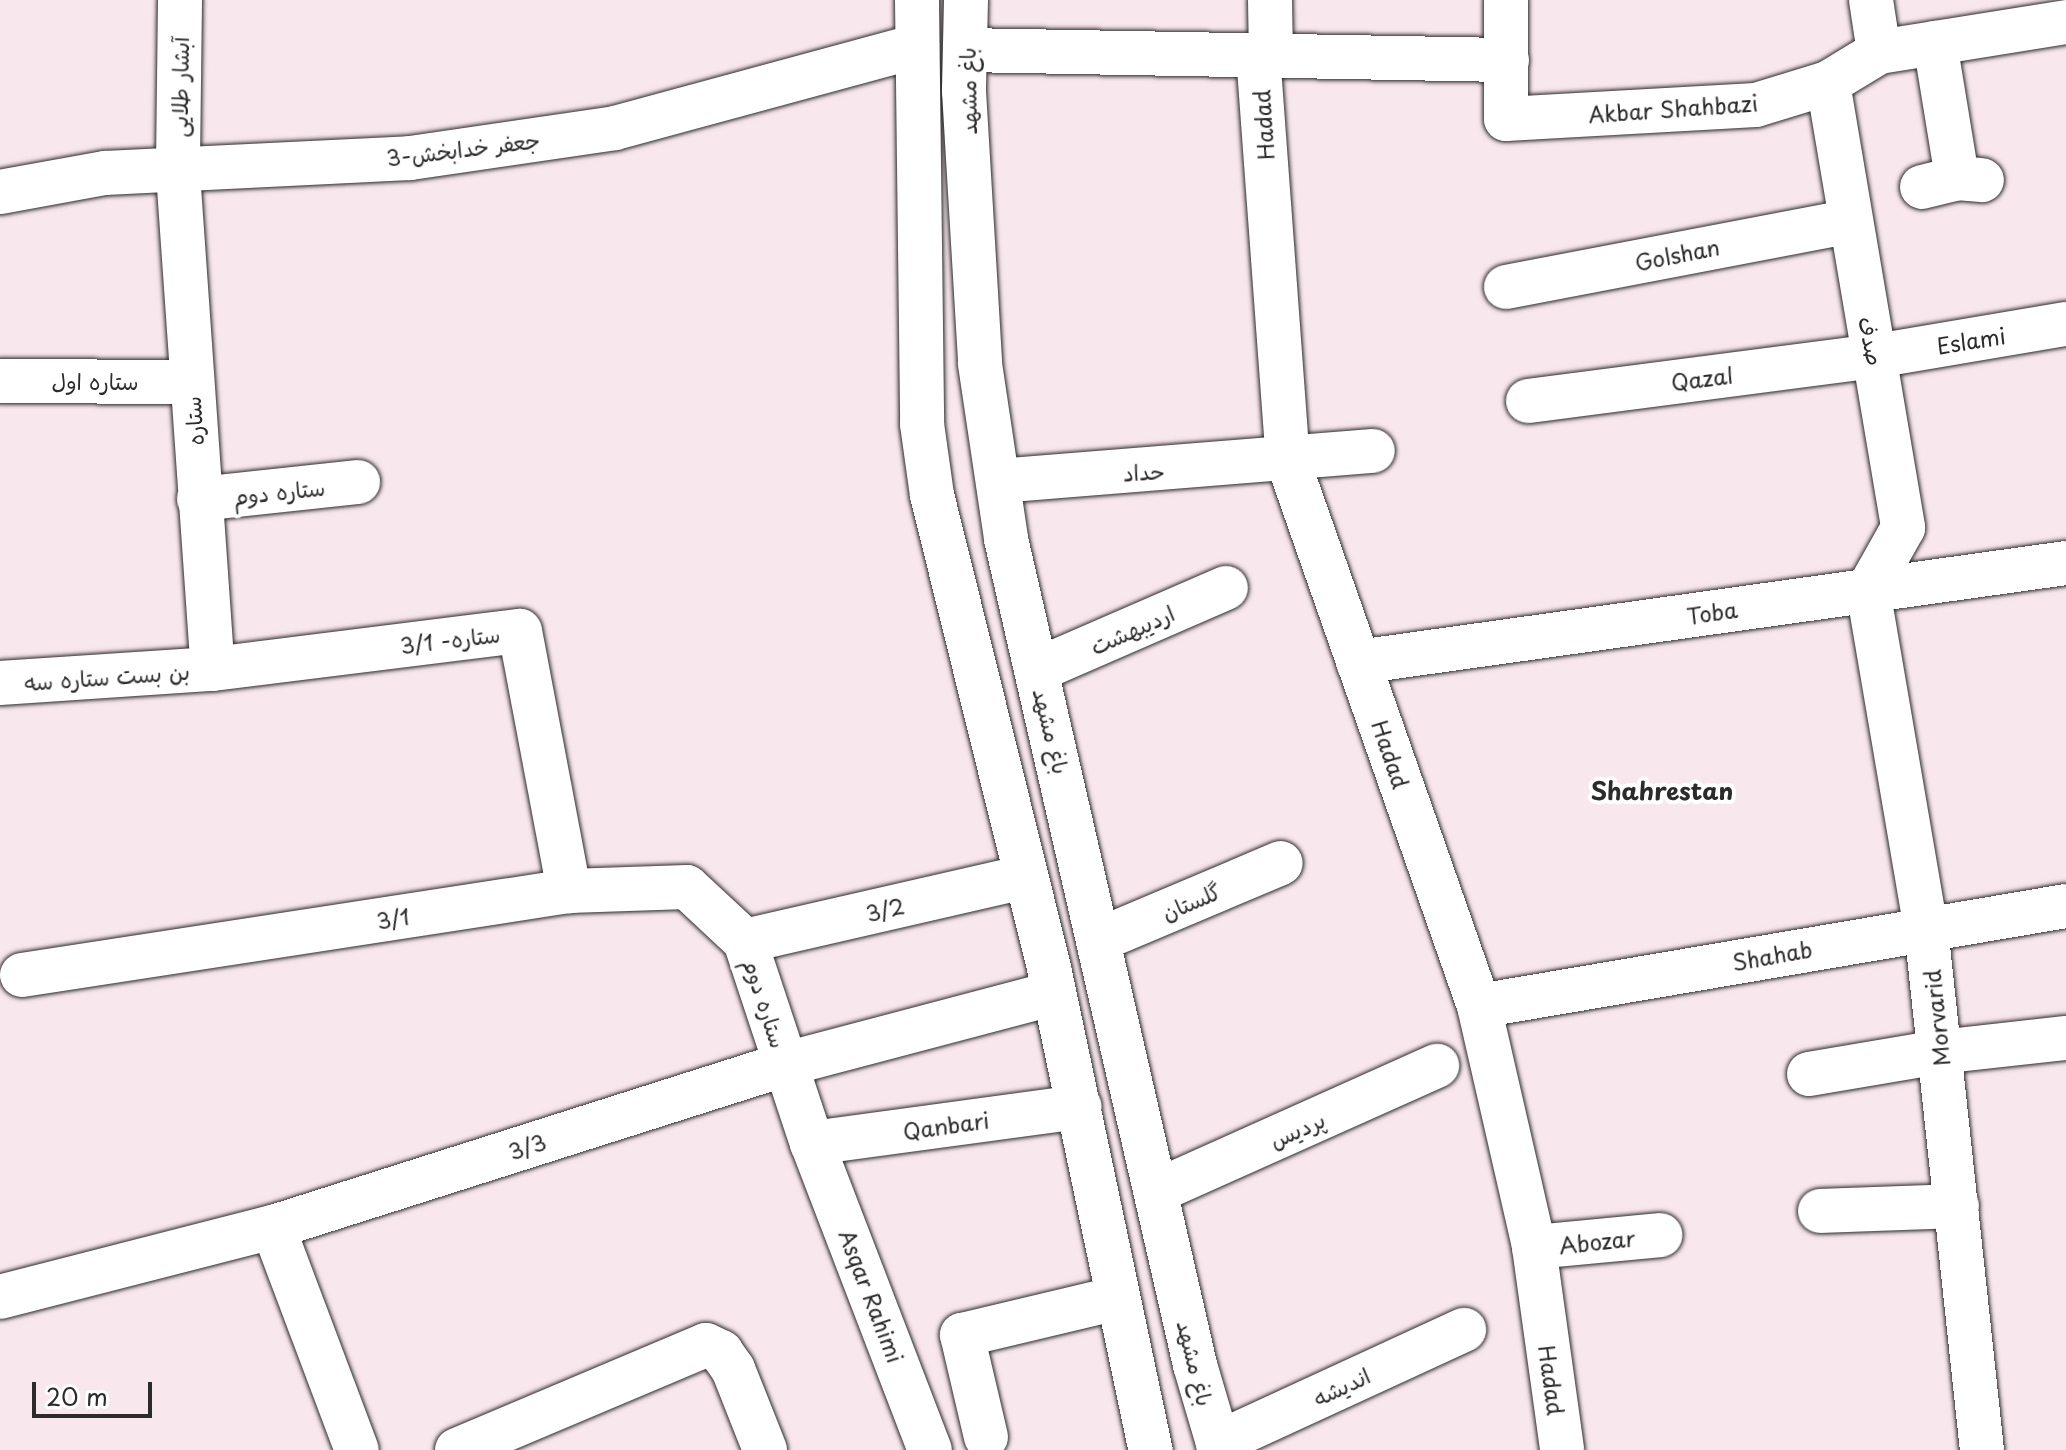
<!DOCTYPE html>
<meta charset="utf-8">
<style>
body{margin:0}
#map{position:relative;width:2066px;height:1450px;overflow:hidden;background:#f8e7ed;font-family:"Playpen Sans","Playpen Sans Arabic",sans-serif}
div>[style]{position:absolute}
.roads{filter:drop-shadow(0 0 2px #2b2b2b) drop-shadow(0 0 2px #2b2b2b)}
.minor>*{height:44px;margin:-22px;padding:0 22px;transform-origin:22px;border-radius:22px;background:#fff}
.major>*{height:44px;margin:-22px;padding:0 22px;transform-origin:22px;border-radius:22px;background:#fff}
span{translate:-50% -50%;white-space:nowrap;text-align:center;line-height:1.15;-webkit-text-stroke:8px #fff;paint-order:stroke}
.street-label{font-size:22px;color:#2b2b2b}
.neighbourhood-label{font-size:24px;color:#2b2b2b;font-weight:700}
.scale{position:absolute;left:32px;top:1382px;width:120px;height:36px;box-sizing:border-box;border:4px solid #2b2b2b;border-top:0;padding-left:10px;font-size:24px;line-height:28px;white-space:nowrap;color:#2b2b2b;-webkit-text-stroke:6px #fff;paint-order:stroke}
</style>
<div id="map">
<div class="roads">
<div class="minor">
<i style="left:180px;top:0;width:173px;rotate:90.7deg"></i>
<i style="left:178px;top:173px;width:497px;rotate:86deg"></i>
<i style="left:1270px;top:0;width:55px;rotate:89deg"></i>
<i style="left:1506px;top:0;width:119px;rotate:90deg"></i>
<i style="left:1506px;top:119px;width:250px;rotate:-3.2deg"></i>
<i style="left:1756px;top:105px;width:75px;rotate:-17deg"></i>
<i style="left:1828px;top:83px;width:60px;rotate:-31.3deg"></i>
<i style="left:1879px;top:52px;width:189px;rotate:-9.1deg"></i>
<i style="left:1871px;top:0;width:53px;rotate:81.3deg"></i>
<i style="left:1935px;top:43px;width:137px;rotate:80.7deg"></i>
<i style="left:965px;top:50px;width:542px;rotate:1.06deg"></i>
<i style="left:1258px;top:54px;width:408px;rotate:85.8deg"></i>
<i style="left:1288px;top:461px;width:577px;rotate:70.69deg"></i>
<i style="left:1479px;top:1006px;width:247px;rotate:77.1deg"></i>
<i style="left:1534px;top:1247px;width:205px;rotate:82.1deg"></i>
<i style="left:1828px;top:83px;width:451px;rotate:80.4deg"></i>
<i style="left:1903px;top:528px;width:71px;rotate:119.4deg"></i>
<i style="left:1868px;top:590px;width:343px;rotate:80.3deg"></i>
<i style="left:1926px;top:928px;width:525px;rotate:83.88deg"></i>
<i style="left:1922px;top:187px;width:36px;rotate:-14deg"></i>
<i style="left:1957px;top:178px;width:25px;rotate:5deg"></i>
<i style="left:0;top:192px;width:107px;rotate:-10.3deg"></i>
<i style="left:105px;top:173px;width:305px;rotate:-2.8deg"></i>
<i style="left:410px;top:158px;width:207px;rotate:-8.3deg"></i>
<i style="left:615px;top:128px;width:313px;rotate:-15.2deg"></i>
<i style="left:1506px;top:287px;width:348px;rotate:-10.8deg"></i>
<i style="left:0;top:381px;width:190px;rotate:0.3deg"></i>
<i style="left:1528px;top:401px;width:351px;rotate:-7.4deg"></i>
<i style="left:1876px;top:356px;width:193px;rotate:-9.6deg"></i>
<i style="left:998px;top:481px;width:376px;rotate:-4.6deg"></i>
<i style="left:199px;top:499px;width:160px;rotate:-6.1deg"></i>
<i style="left:1358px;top:662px;width:715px;rotate:-7.96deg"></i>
<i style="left:1037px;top:670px;width:206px;rotate:-23.5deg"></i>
<i style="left:0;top:683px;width:213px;rotate:-3.8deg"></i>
<i style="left:213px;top:669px;width:309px;rotate:-7.1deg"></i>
<i style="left:520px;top:631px;width:265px;rotate:79.3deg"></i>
<i style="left:1101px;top:939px;width:195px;rotate:-22.9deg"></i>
<i style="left:745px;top:941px;width:287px;rotate:-12.9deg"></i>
<i style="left:22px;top:975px;width:553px;rotate:-8.73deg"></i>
<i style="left:569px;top:891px;width:118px;rotate:-1.9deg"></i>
<i style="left:687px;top:887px;width:79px;rotate:43deg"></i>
<i style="left:745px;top:941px;width:213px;rotate:71.7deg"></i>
<i style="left:812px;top:1143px;width:329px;rotate:69deg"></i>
<i style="left:1479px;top:1006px;width:595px;rotate:-9.67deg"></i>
<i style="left:1809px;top:1074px;width:132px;rotate:-9.6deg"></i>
<i style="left:1939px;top:1052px;width:128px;rotate:-6.3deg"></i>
<i style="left:812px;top:1143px;width:270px;rotate:-7.7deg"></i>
<i style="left:1157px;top:1191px;width:307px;rotate:-24.1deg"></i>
<i style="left:1820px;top:1211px;width:137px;rotate:-2.1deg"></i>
<i style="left:273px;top:1227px;width:238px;rotate:69.4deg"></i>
<i style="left:1534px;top:1247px;width:127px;rotate:-5.4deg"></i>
<i style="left:0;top:1297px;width:282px;rotate:-14.4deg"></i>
<i style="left:273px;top:1227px;width:538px;rotate:-17.63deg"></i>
<i style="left:786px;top:1064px;width:277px;rotate:-14.8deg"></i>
<i style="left:986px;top:1437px;width:105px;rotate:-103.2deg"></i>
<i style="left:962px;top:1335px;width:159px;rotate:-13.4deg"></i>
<i style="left:1218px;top:1443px;width:271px;rotate:-24.7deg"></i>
<i style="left:457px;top:1450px;width:270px;rotate:-22.9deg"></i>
<i style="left:706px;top:1345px;width:17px;rotate:25deg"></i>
<i style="left:721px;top:1352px;width:21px;rotate:55deg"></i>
<i style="left:733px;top:1369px;width:87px;rotate:68.4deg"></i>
</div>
<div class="major">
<i style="left:917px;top:0;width:424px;rotate:89.3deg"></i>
<i style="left:922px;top:424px;width:72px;rotate:82deg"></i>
<i style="left:932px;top:495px;width:487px;rotate:76.1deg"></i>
<i style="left:1049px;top:968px;width:493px;rotate:78.1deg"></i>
<i style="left:966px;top:0;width:91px;rotate:91.3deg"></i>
<i style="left:964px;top:91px;width:273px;rotate:86.6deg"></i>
<i style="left:980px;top:364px;width:177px;rotate:81.5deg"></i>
<i style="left:1006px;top:539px;width:847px;rotate:77.11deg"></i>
<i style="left:1195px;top:1365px;width:89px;rotate:73.6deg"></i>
</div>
</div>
<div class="street-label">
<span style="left:179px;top:87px;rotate:-89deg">آبشار طلایی</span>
<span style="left:967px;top:91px;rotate:-91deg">باغ مشهد</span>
<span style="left:1673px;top:108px;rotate:-4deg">Akbar Shahbazi</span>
<span style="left:1263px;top:125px;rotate:-94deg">Hadad</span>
<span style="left:463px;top:148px;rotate:-7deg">جعفر خدابخش-3</span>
<span style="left:1677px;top:254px;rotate:-11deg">Golshan</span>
<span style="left:1971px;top:340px;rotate:-9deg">Eslami</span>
<span style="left:1872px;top:341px;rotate:79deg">صدف</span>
<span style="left:1702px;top:378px;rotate:-7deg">Qazal</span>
<span style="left:95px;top:381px">ستاره اول</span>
<span style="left:193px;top:421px;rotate:-94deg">ستاره</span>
<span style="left:1143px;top:471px;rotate:-4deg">حداد</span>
<span style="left:279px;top:491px;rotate:-6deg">ستاره دوم</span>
<span style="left:1712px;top:612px;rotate:-8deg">Toba</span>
<span style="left:1132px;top:629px;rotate:-24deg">اردیبهشت</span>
<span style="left:450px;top:639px;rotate:-7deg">ستاره- 3/1</span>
<span style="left:107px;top:676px;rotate:-4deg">بن بست ستاره سه</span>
<span style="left:1052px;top:731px;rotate:76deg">باغ مشهد</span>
<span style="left:1391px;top:754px;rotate:71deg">Hadad</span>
<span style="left:1191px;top:901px;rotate:-23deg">گلستان</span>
<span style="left:885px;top:909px;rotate:-13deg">3/2</span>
<span style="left:393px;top:918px;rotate:-9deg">3/1</span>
<span style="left:1772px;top:955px;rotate:-10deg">Shahab</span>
<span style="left:766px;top:1003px;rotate:72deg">ستاره دوم</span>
<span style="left:1936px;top:1018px;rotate:-96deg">Morvarid</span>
<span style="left:946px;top:1125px;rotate:-8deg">Qanbari</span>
<span style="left:1297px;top:1129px;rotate:-24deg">پردیس</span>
<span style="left:527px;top:1146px;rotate:-18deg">3/3</span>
<span style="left:1597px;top:1241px;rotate:-6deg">Abozar</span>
<span style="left:872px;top:1296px;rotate:69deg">Asqar Rahimi</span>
<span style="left:1196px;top:1363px;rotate:76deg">باغ مشهد</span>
<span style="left:1552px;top:1380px;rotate:82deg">Hadad</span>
<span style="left:1341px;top:1386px;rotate:-25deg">اندیشه</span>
</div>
<div class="neighbourhood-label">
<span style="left:1662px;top:791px">Shahrestan</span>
</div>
<div class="scale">20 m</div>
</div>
